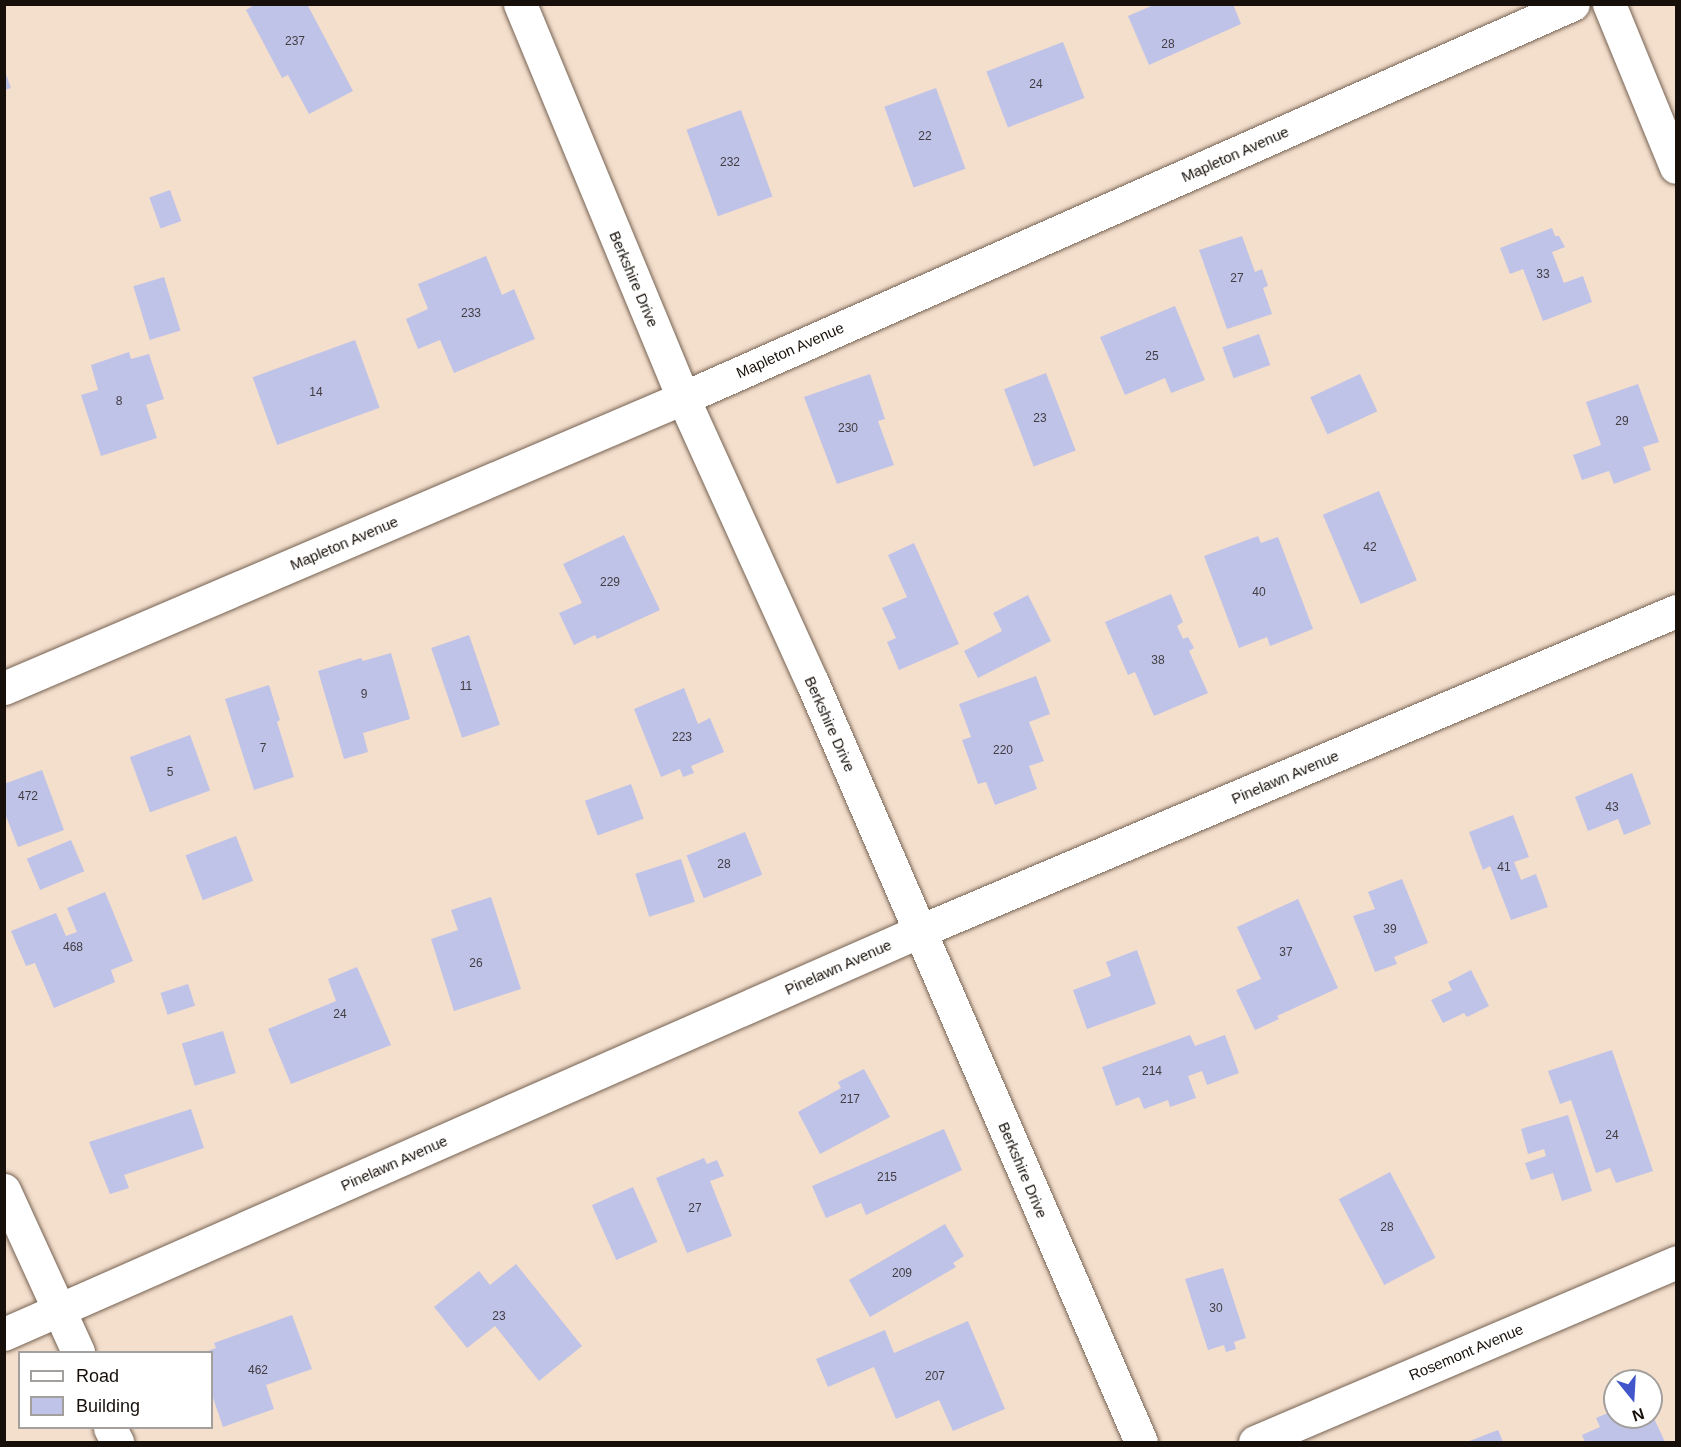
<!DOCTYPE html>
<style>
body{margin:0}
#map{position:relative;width:1681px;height:1447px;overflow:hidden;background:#f4decc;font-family:Helvetica,sans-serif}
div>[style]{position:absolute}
.building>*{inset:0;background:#c0c3e8;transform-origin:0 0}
.roads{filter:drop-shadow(0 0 2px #766353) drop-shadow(0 0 2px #766353)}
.minor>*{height:33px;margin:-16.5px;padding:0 16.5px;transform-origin:16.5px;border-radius:16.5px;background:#fff}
span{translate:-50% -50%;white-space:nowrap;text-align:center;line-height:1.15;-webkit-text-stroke:4.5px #fff;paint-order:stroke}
.number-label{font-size:12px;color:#413d42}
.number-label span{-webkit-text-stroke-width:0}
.street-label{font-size:15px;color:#17100a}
.frame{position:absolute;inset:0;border:6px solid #17100a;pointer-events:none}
.legend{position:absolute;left:18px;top:1351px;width:195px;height:78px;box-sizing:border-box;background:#fff;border:2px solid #a29f9d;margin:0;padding:8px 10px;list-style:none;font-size:18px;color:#17100a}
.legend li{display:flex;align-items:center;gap:12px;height:30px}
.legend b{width:30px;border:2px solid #a29f9d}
.north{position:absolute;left:1603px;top:1369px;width:60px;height:60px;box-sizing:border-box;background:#fff;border:2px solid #a29f9d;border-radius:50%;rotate:162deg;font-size:16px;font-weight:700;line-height:24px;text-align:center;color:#17100a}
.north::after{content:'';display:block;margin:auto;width:21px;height:27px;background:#4156ca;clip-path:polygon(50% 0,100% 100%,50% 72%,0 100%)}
</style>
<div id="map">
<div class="building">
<i style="clip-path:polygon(256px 4px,307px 4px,353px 91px,309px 114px,288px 75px,282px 78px,246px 10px)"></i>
<i style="clip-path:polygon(1156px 4px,1233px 4px,1241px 24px,1149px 65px,1128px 16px)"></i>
<i style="left:1063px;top:42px;width:60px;height:82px;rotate:69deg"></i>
<i style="clip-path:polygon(4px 69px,11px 88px,4px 90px)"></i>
<i style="left:936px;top:88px;width:86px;height:55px;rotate:70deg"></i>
<i style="left:741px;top:110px;width:92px;height:58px;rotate:70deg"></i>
<i style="left:170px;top:190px;width:33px;height:22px;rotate:70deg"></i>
<i style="clip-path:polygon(1552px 228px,1555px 236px,1559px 236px,1565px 247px,1552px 252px,1564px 283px,1583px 276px,1592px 302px,1543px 321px,1523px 269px,1510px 274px,1500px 248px)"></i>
<i style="clip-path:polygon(1242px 236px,1255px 272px,1262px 269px,1268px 286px,1263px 288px,1272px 314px,1227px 329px,1199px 250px)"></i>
<i style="clip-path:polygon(486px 256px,502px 295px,514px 289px,535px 339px,454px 373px,440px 340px,418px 349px,406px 319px,428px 309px,418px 284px)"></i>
<i style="left:164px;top:277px;width:56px;height:32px;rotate:73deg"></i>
<i style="clip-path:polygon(1175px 306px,1205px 380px,1171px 393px,1165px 378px,1125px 395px,1100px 337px)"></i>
<i style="left:1259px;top:334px;width:33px;height:39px;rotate:70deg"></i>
<i style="left:355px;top:340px;width:72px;height:109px;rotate:70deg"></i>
<i style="clip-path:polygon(129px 352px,131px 359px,149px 354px,164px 399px,146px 405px,157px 438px,101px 456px,81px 395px,98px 390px,91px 365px)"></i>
<i style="left:1046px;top:373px;width:83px;height:45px;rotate:69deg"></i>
<i style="clip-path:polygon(870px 374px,885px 419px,878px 421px,894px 465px,837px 484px,804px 397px)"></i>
<i style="left:1360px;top:374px;width:41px;height:55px;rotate:65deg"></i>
<i style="clip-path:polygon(1638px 384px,1659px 442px,1643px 447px,1651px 470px,1614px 484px,1609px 471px,1582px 480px,1573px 455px,1601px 445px,1586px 402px)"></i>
<i style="left:1379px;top:491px;width:97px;height:61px;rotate:67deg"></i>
<i style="clip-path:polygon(624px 535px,660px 610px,597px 639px,595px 635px,574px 645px,559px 613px,582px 603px,563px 564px)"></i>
<i style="clip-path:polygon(1258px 536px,1261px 543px,1278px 537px,1313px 629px,1270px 646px,1267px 637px,1239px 648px,1204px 556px)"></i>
<i style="clip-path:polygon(914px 543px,959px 644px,899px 670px,887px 642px,896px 638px,882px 608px,907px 597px,888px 555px)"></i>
<i style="clip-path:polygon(1171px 594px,1183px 622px,1177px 626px,1183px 639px,1188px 637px,1194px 648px,1189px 651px,1208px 693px,1154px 716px,1135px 672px,1128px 675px,1105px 622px)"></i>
<i style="clip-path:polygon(1028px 595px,1051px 641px,978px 678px,964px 651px,1002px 631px,993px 613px)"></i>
<i style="left:469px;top:635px;width:95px;height:40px;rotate:71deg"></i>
<i style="clip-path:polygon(391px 653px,410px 719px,363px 733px,368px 752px,344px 759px,318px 671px,361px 658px,363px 661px)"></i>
<i style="clip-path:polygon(1036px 676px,1050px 714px,1029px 722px,1044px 761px,1029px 766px,1037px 789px,995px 805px,986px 782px,978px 784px,962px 740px,971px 737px,959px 704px)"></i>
<i style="clip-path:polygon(269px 685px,280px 720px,277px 722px,294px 777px,254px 790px,225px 699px)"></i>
<i style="clip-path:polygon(684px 688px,698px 724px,710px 718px,724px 752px,691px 766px,694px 773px,683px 777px,680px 769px,661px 777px,634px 709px)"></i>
<i style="left:190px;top:735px;width:59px;height:64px;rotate:70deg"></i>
<i style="clip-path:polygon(42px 770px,64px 830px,18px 847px,4px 811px,4px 784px)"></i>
<i style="clip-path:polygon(1632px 773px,1651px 824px,1624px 835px,1618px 819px,1588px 831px,1575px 797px)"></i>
<i style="left:631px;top:784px;width:37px;height:49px;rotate:70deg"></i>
<i style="clip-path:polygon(1513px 815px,1529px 857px,1514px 862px,1521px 880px,1536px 874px,1548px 907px,1511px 920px,1490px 866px,1483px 870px,1469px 832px)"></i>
<i style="left:745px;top:832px;width:46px;height:63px;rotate:68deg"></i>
<i style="left:236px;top:836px;width:48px;height:54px;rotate:69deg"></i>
<i style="left:71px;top:840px;width:34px;height:48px;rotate:67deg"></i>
<i style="left:681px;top:859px;width:45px;height:48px;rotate:72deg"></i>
<i style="clip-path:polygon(1402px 879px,1428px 943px,1394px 957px,1397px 964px,1375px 972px,1353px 916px,1375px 909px,1368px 892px)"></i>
<i style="clip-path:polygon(105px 892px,133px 961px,111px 970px,115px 982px,54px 1008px,35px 963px,26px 966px,11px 931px,56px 913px,66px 936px,77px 932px,67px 908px)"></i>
<i style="clip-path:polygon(491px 897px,521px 989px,454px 1011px,431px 939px,458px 930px,451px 910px)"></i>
<i style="clip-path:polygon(1298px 899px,1338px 988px,1277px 1016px,1279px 1019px,1255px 1030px,1236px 990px,1261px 979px,1237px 927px)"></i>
<i style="clip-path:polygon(1137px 950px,1156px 1004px,1087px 1029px,1073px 990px,1111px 976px,1106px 962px)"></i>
<i style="clip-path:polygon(357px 967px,391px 1045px,291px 1084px,268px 1029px,336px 1001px,328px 979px)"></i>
<i style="clip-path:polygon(1471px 970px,1489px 1006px,1467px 1017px,1464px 1013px,1443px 1023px,1431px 1000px,1452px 990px,1448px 982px)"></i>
<i style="left:188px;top:984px;width:23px;height:29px;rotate:72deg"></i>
<i style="left:223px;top:1031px;width:44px;height:43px;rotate:73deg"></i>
<i style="clip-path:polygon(1190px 1035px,1195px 1046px,1225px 1035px,1239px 1073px,1207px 1085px,1202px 1071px,1188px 1076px,1196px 1098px,1170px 1107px,1168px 1100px,1144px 1109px,1139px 1097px,1116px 1106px,1102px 1067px)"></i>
<i style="clip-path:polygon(1612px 1050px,1653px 1171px,1616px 1183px,1610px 1168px,1596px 1173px,1571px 1100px,1560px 1104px,1548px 1071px)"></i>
<i style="clip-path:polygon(864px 1069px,890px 1117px,820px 1154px,798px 1112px,841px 1088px,838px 1082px)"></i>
<i style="clip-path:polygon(191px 1109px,204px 1148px,124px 1175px,129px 1188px,110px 1194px,89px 1142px)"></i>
<i style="clip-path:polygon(1568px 1115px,1592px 1191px,1562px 1201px,1553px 1173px,1531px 1180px,1525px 1163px,1546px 1156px,1544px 1149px,1528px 1154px,1521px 1129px)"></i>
<i style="clip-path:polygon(944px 1129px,962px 1170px,866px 1215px,861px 1203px,826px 1218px,812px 1186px)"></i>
<i style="clip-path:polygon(704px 1158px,707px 1164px,717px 1160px,724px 1176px,710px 1181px,732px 1236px,687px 1253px,656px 1178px)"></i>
<i style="left:1390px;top:1172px;width:97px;height:58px;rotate:62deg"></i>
<i style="left:633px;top:1187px;width:60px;height:45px;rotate:66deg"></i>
<i style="clip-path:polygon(945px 1224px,964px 1256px,953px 1263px,956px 1267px,870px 1317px,849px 1280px)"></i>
<i style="clip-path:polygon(516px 1264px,582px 1346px,539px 1381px,495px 1326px,467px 1348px,434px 1307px,479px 1271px,490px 1285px)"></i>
<i style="clip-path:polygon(1223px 1268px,1246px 1338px,1234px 1342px,1236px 1349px,1226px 1352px,1224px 1345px,1208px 1350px,1185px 1279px)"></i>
<i style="clip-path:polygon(292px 1315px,312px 1369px,266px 1385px,274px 1409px,223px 1427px,212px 1395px,212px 1352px,205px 1352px,216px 1348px,214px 1343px)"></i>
<i style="clip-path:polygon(968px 1321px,1005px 1409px,953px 1431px,939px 1400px,896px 1419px,874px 1367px,828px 1387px,816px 1359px,885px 1330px,894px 1353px)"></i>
<i style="clip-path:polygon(1615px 1410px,1615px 1417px,1651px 1417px,1651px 1412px,1665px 1442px,1585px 1442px,1582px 1435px,1600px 1427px,1596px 1418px)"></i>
<i style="clip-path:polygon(1498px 1430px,1503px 1442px,1467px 1442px)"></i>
</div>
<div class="roads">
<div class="minor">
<i style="left:520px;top:4px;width:426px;rotate:67.5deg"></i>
<i style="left:683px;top:398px;width:312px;rotate:65.6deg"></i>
<i style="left:812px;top:682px;width:828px;rotate:66.59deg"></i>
<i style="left:1609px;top:4px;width:176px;rotate:67.7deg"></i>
<i style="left:4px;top:688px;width:738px;rotate:-23.13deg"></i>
<i style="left:683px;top:398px;width:973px;rotate:-23.88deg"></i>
<i style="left:4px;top:1190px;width:178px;rotate:65.4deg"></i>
<i style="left:4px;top:1334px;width:1001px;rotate:-23.75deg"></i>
<i style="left:920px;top:931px;width:821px;rotate:-22.94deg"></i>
<i style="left:110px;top:1428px;width:16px;rotate:63deg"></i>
<i style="left:1255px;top:1442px;width:458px;rotate:-23.1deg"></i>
</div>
</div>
<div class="number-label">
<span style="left:295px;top:42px">237</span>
<span style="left:1168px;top:45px">28</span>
<span style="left:1036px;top:85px">24</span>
<span style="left:925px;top:137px">22</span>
<span style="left:730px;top:163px">232</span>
<span style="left:1543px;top:275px">33</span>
<span style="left:1237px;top:279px">27</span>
<span style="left:471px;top:314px">233</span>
<span style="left:1152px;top:357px">25</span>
<span style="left:316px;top:393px">14</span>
<span style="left:119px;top:402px">8</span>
<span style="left:1040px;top:419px">23</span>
<span style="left:1622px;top:422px">29</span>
<span style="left:848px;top:429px">230</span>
<span style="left:1370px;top:548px">42</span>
<span style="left:610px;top:583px">229</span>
<span style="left:1259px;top:593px">40</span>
<span style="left:1158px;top:661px">38</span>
<span style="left:466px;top:687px">11</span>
<span style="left:364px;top:695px">9</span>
<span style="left:682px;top:738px">223</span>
<span style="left:263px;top:749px">7</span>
<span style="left:1003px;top:751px">220</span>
<span style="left:170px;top:773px">5</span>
<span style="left:28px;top:797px">472</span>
<span style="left:1612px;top:808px">43</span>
<span style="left:724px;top:865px">28</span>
<span style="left:1504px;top:868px">41</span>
<span style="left:1390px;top:930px">39</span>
<span style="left:73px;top:948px">468</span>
<span style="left:1286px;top:953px">37</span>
<span style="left:476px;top:964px">26</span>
<span style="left:340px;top:1015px">24</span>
<span style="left:1152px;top:1072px">214</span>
<span style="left:850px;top:1100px">217</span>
<span style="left:1612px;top:1136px">24</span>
<span style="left:887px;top:1178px">215</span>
<span style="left:695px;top:1209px">27</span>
<span style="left:1387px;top:1228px">28</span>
<span style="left:902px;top:1274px">209</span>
<span style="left:1216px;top:1309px">30</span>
<span style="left:499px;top:1317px">23</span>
<span style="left:258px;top:1371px">462</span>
<span style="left:935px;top:1377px">207</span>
</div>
<div class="street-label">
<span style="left:1235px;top:154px;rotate:-24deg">Mapleton Avenue</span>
<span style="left:634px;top:279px;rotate:67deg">Berkshire Drive</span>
<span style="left:790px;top:350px;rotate:-24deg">Mapleton Avenue</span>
<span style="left:344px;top:543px;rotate:-23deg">Mapleton Avenue</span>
<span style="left:830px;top:724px;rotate:66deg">Berkshire Drive</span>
<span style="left:1285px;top:777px;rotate:-23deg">Pinelawn Avenue</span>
<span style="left:838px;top:967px;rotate:-24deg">Pinelawn Avenue</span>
<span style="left:394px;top:1163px;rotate:-24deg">Pinelawn Avenue</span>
<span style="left:1023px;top:1170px;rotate:67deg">Berkshire Drive</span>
<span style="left:1466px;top:1352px;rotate:-23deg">Rosemont Avenue</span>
</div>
<div class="frame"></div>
<ul class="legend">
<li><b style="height:8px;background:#fff"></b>Road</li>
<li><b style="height:16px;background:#c0c3e8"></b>Building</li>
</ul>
<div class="north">N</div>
</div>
